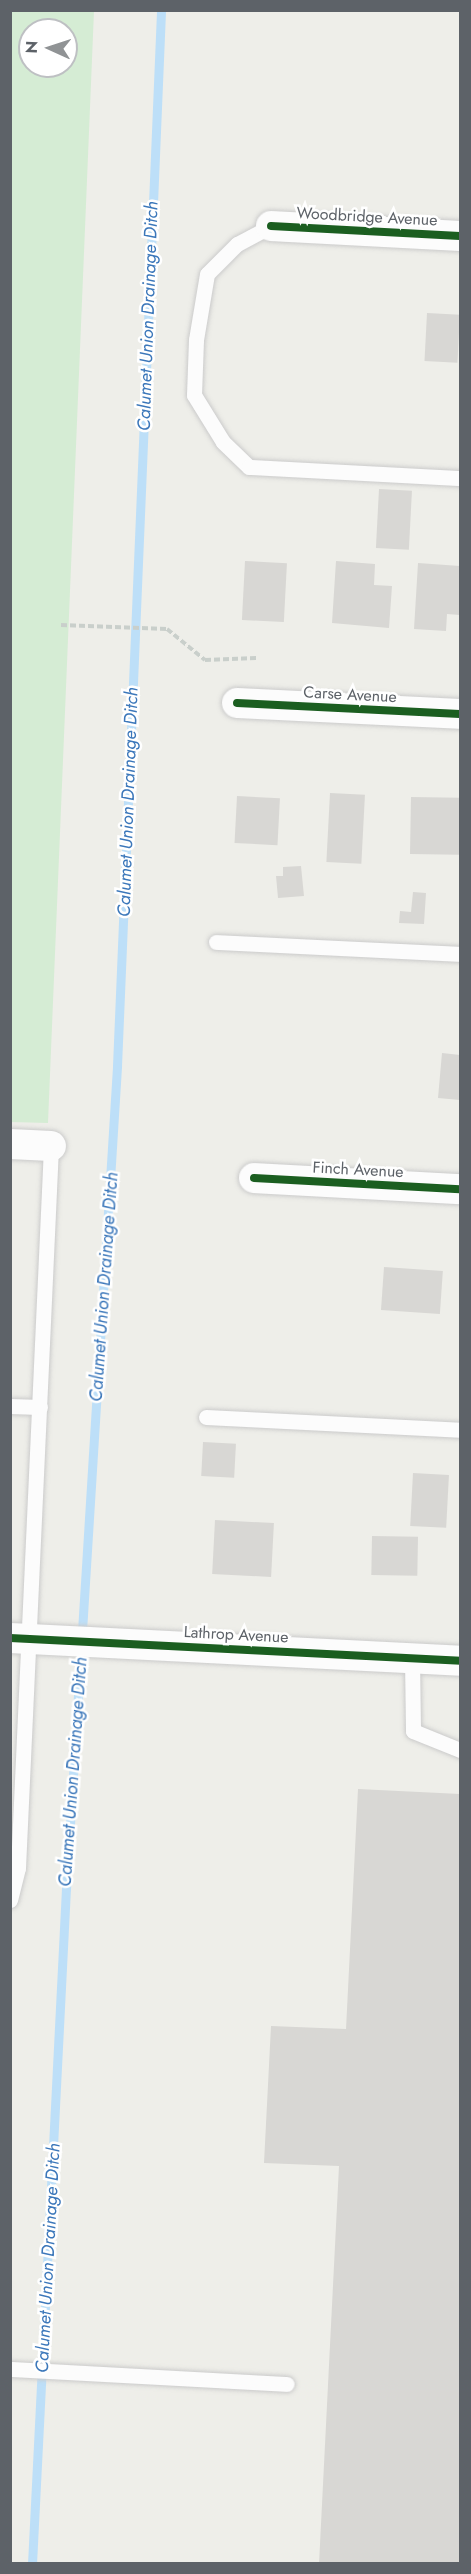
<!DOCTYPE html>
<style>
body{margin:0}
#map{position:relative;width:471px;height:2574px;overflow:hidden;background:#eeeee9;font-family:Jost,sans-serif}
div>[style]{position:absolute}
.green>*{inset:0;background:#d5ecd4}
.stream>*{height:9px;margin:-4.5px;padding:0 4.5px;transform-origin:4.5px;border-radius:4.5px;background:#bddff8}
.building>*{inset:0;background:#d8d7d4;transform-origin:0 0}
.path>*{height:4px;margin-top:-2px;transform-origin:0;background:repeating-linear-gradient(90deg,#c9cfcb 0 6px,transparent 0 9px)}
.roads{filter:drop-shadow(0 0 2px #cbcbcb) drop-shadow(0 0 2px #cbcbcb)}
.service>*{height:15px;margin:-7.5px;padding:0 7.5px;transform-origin:7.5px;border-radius:7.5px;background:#fcfcfc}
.minor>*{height:30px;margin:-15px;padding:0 15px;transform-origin:15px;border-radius:15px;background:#fcfcfc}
.cycleway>*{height:8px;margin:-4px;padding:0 4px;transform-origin:4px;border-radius:4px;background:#1b5e20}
span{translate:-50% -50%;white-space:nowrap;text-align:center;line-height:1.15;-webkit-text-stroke:5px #fff;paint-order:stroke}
.street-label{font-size:16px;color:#5d6268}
.water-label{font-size:18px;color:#3b77ba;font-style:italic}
.frame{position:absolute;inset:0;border:12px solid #5d6268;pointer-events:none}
.north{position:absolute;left:18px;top:18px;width:60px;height:60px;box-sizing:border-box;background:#fff;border:2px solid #bec0c3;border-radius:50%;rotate:273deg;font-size:16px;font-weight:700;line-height:24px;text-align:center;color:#5d6268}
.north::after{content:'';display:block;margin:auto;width:21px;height:27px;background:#909395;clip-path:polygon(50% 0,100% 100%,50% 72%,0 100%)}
</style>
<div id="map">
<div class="green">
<i style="clip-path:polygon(evenodd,11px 10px,94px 11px,48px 1123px,10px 1122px,11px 10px,30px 30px,66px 30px,66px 66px,30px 66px,30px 30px)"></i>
</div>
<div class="stream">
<i style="left:32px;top:2564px;width:676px;rotate:-87.12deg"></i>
<i style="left:66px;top:1889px;width:825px;rotate:-86.45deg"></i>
<i style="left:117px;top:1066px;width:1057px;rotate:-87.61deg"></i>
</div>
<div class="building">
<i style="left:427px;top:313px;width:33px;height:48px;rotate:3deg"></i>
<i style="left:379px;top:489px;width:33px;height:59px;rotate:3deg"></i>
<i style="left:245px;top:561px;width:42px;height:59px;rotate:3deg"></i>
<i style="clip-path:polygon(336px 561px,375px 564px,374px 585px,392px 586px,389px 628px,332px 623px)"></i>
<i style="clip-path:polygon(418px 563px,460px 566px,460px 615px,447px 614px,446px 631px,414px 629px)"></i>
<i style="left:330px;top:793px;width:35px;height:69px;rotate:3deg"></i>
<i style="left:237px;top:796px;width:43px;height:47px;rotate:3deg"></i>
<i style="left:411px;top:797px;width:49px;height:57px;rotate:1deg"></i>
<i style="clip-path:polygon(301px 866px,304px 896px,278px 898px,276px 876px,283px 876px,283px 867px)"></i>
<i style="clip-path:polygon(413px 892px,426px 893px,424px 924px,399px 923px,400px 911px,411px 912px)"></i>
<i style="clip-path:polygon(442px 1053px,460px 1055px,460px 1100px,438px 1098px)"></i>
<i style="left:384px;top:1267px;width:59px;height:43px;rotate:4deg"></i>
<i style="left:203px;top:1442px;width:33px;height:34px;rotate:3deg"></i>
<i style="left:413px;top:1473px;width:36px;height:53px;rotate:3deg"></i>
<i style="left:215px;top:1520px;width:59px;height:54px;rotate:3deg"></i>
<i style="left:372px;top:1536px;width:46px;height:39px;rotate:1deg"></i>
<i style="clip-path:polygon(358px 1789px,460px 1794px,460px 2564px,319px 2564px,339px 2166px,264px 2163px,271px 2026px,346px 2029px)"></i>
</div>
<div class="path">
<i style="left:61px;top:625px;width:106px;rotate:2.2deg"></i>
<i style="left:167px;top:629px;width:49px;rotate:39.2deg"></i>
<i style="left:205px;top:660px;width:52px;rotate:-2.2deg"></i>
</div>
<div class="roads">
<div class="service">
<i style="left:271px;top:226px;width:38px;rotate:152deg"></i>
<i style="left:237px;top:244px;width:42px;rotate:135deg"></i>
<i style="left:207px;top:274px;width:67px;rotate:99.5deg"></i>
<i style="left:196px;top:340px;width:55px;rotate:92.1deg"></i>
<i style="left:194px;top:395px;width:55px;rotate:58.3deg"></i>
<i style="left:223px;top:442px;width:36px;rotate:44deg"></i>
<i style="left:249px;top:467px;width:211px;rotate:3deg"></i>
<i style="left:216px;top:942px;width:244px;rotate:2.8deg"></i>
<i style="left:10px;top:1406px;width:30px;rotate:2deg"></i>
<i style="left:206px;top:1417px;width:254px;rotate:2.9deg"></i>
<i style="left:412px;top:1658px;width:73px;rotate:89.2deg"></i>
<i style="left:413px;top:1731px;width:51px;rotate:22deg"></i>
<i style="left:10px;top:1900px;width:33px;rotate:-76deg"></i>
<i style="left:18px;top:1868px;width:723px;rotate:-87.38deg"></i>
<i style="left:10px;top:2369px;width:277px;rotate:3.1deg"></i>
</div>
<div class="minor">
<i style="left:271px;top:226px;width:189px;rotate:3deg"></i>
<i style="left:237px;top:703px;width:223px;rotate:2.8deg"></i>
<i style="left:10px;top:1144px;width:41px;rotate:2.8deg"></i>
<i style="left:254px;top:1178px;width:206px;rotate:3.1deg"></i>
<i style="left:10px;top:1638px;width:451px;rotate:2.9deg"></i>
</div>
</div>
<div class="cycleway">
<i style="left:271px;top:226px;width:189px;rotate:3deg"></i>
<i style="left:237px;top:703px;width:223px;rotate:2.8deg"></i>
<i style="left:254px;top:1178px;width:206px;rotate:3.1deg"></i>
<i style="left:10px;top:1638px;width:451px;rotate:2.9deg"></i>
</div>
<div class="street-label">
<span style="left:367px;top:217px;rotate:3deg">Woodbridge Avenue</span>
<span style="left:350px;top:695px;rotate:3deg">Carse Avenue</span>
<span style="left:358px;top:1170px;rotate:3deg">Finch Avenue</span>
<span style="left:236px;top:1635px;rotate:3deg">Lathrop Avenue</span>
</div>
<div class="water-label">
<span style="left:148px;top:316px;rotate:-88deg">Calumet Union Drainage Ditch</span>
<span style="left:128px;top:802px;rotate:-88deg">Calumet Union Drainage Ditch</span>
<span style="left:104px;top:1287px;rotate:-86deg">Calumet Union Drainage Ditch</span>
<span style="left:73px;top:1772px;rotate:-86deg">Calumet Union Drainage Ditch</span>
<span style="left:48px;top:2258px;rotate:-87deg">Calumet Union Drainage Ditch</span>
</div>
<div class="frame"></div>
<div class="north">N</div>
</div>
